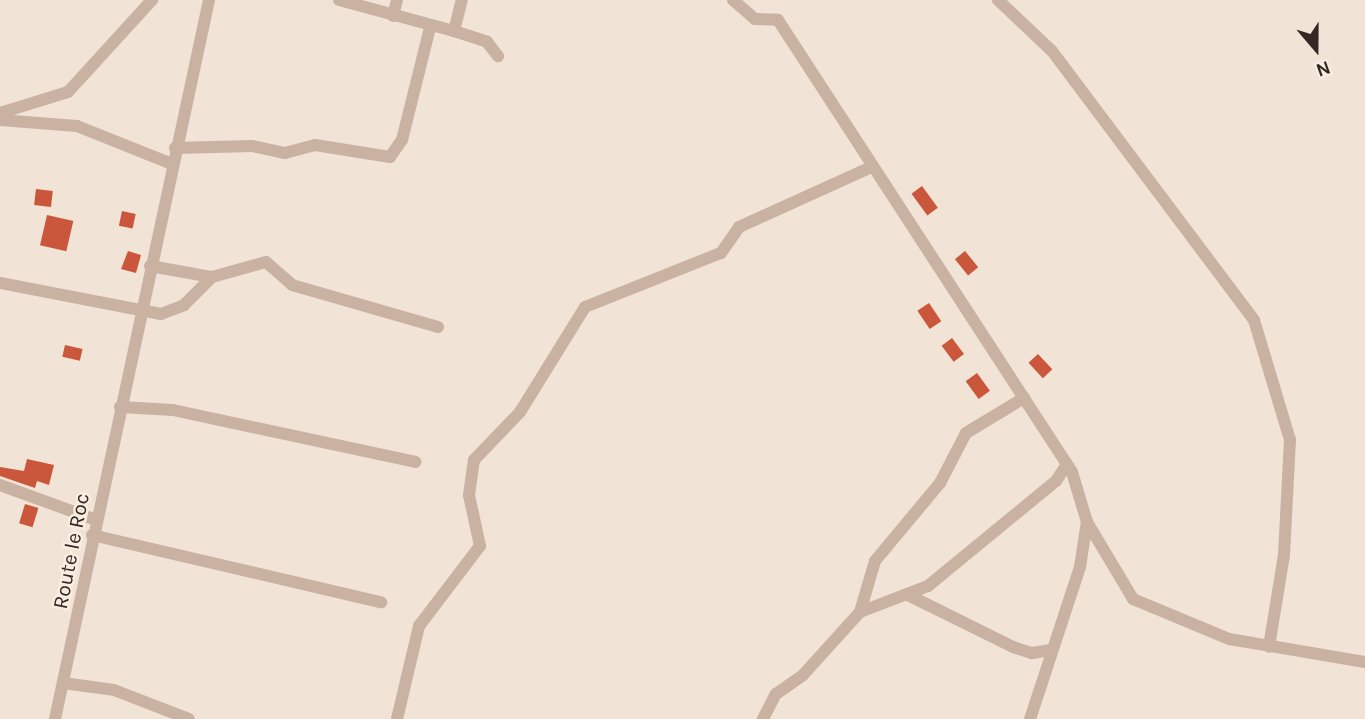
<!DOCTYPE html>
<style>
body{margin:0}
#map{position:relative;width:1365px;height:719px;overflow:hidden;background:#f1e3d5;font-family:Karla,sans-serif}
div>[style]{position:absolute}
.building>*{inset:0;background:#ca573b;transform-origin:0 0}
.minor>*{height:12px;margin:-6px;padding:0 6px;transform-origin:6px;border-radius:6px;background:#c9b2a2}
span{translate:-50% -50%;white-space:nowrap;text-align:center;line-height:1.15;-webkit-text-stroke:5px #f9ede1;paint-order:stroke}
.street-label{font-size:21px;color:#332824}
.north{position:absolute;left:1281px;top:14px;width:70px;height:70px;-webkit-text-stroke:5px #f9ede1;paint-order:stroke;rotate:160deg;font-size:19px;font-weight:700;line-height:28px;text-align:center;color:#332824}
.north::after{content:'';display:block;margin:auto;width:24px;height:32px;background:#332824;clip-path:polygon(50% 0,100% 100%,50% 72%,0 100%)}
</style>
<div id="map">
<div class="building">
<i style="left:922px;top:186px;width:27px;height:13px;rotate:54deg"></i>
<i style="left:36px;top:189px;width:17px;height:16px;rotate:7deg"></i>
<i style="left:122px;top:211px;width:14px;height:15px;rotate:12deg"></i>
<i style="left:47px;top:215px;width:27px;height:31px;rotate:13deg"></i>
<i style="clip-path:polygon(128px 251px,141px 255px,136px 273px,121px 269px)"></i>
<i style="left:965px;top:251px;width:21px;height:13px;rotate:51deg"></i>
<i style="left:929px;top:303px;width:22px;height:14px;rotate:56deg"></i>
<i style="left:952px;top:338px;width:20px;height:13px;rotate:53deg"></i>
<i style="left:65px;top:345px;width:18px;height:12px;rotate:13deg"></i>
<i style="left:1038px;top:354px;width:21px;height:13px;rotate:47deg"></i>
<i style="left:977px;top:373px;width:22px;height:14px;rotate:54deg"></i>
<i style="clip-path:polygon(27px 459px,54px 465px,49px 485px,37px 481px,35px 488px,0 476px,0 467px,24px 471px)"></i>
<i style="left:25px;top:504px;width:14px;height:20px;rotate:17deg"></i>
</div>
<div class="minor">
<i style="left:339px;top:0;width:119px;rotate:15.1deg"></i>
<i style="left:454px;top:31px;width:32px;rotate:-76deg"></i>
<i style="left:733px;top:0;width:29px;rotate:41deg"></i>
<i style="left:755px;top:19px;width:23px;rotate:2deg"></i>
<i style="left:778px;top:20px;width:539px;rotate:56.96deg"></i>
<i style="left:1072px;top:472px;width:52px;rotate:73.3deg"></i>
<i style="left:1087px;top:522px;width:90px;rotate:59.1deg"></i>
<i style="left:1133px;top:599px;width:104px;rotate:22.6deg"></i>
<i style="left:1229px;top:639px;width:138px;rotate:9.6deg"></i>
<i style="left:998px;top:0;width:74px;rotate:43.4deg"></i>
<i style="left:1052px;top:51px;width:336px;rotate:53.1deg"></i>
<i style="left:1254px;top:320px;width:125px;rotate:73.3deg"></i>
<i style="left:1290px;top:440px;width:115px;rotate:93deg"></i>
<i style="left:1284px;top:555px;width:93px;rotate:99.3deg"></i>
<i style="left:393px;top:16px;width:16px;rotate:-76deg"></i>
<i style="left:454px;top:31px;width:35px;rotate:18deg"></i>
<i style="left:487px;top:42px;width:18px;rotate:52deg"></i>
<i style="left:0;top:113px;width:71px;rotate:-17.2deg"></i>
<i style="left:68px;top:92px;width:125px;rotate:-47.6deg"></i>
<i style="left:0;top:120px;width:77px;rotate:4.5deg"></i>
<i style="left:77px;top:126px;width:102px;rotate:21.8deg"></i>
<i style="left:175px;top:148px;width:77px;rotate:-1.5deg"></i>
<i style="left:252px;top:146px;width:34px;rotate:12deg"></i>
<i style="left:285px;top:153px;width:31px;rotate:-15deg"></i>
<i style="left:315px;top:145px;width:76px;rotate:9.1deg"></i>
<i style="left:390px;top:157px;width:21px;rotate:-55deg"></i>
<i style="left:402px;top:140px;width:115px;rotate:-76deg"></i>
<i style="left:150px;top:266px;width:63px;rotate:10.1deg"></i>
<i style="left:0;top:283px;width:164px;rotate:10.9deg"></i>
<i style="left:161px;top:314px;width:25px;rotate:-21deg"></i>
<i style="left:184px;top:305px;width:40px;rotate:-45deg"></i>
<i style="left:212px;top:277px;width:56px;rotate:-15.5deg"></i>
<i style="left:266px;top:262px;width:35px;rotate:41deg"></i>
<i style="left:292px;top:285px;width:152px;rotate:16deg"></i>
<i style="left:120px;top:407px;width:53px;rotate:3.2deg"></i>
<i style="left:173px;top:410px;width:248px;rotate:12.1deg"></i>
<i style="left:0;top:485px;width:102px;rotate:20deg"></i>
<i style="left:92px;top:535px;width:297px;rotate:13.1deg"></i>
<i style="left:908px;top:595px;width:117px;rotate:26.3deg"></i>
<i style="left:1013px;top:647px;width:20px;rotate:18deg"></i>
<i style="left:1032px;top:653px;width:19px;rotate:-9deg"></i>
<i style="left:860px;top:612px;width:53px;rotate:-73.6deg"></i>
<i style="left:875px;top:561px;width:102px;rotate:-50.2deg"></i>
<i style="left:940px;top:483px;width:56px;rotate:-62.5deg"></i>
<i style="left:966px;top:433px;width:68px;rotate:-31.1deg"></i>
<i style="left:63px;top:683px;width:51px;rotate:7.8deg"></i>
<i style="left:114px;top:690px;width:80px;rotate:21.1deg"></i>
<i style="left:55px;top:719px;width:735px;rotate:-77.91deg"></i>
<i style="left:397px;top:719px;width:96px;rotate:-76.7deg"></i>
<i style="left:419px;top:626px;width:101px;rotate:-52.7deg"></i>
<i style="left:480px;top:546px;width:52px;rotate:-102.2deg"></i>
<i style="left:469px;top:495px;width:35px;rotate:-82deg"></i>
<i style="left:474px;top:460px;width:66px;rotate:-46.2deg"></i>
<i style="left:520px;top:412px;width:123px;rotate:-58.2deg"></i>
<i style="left:585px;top:307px;width:146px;rotate:-21.7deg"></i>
<i style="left:721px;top:253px;width:32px;rotate:-55deg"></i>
<i style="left:739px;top:227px;width:143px;rotate:-24.4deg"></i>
<i style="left:763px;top:719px;width:28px;rotate:-63deg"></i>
<i style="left:776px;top:694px;width:33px;rotate:-35deg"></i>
<i style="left:803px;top:675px;width:85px;rotate:-47.9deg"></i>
<i style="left:860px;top:612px;width:73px;rotate:-20.9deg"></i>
<i style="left:928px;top:586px;width:166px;rotate:-39.4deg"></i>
<i style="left:1056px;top:481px;width:20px;rotate:-57deg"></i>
<i style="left:1030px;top:719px;width:160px;rotate:-71.8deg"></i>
<i style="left:1080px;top:567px;width:46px;rotate:-81.2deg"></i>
</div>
<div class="street-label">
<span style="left:71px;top:551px;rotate:-79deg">Route le Roc</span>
</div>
<div class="north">N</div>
</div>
